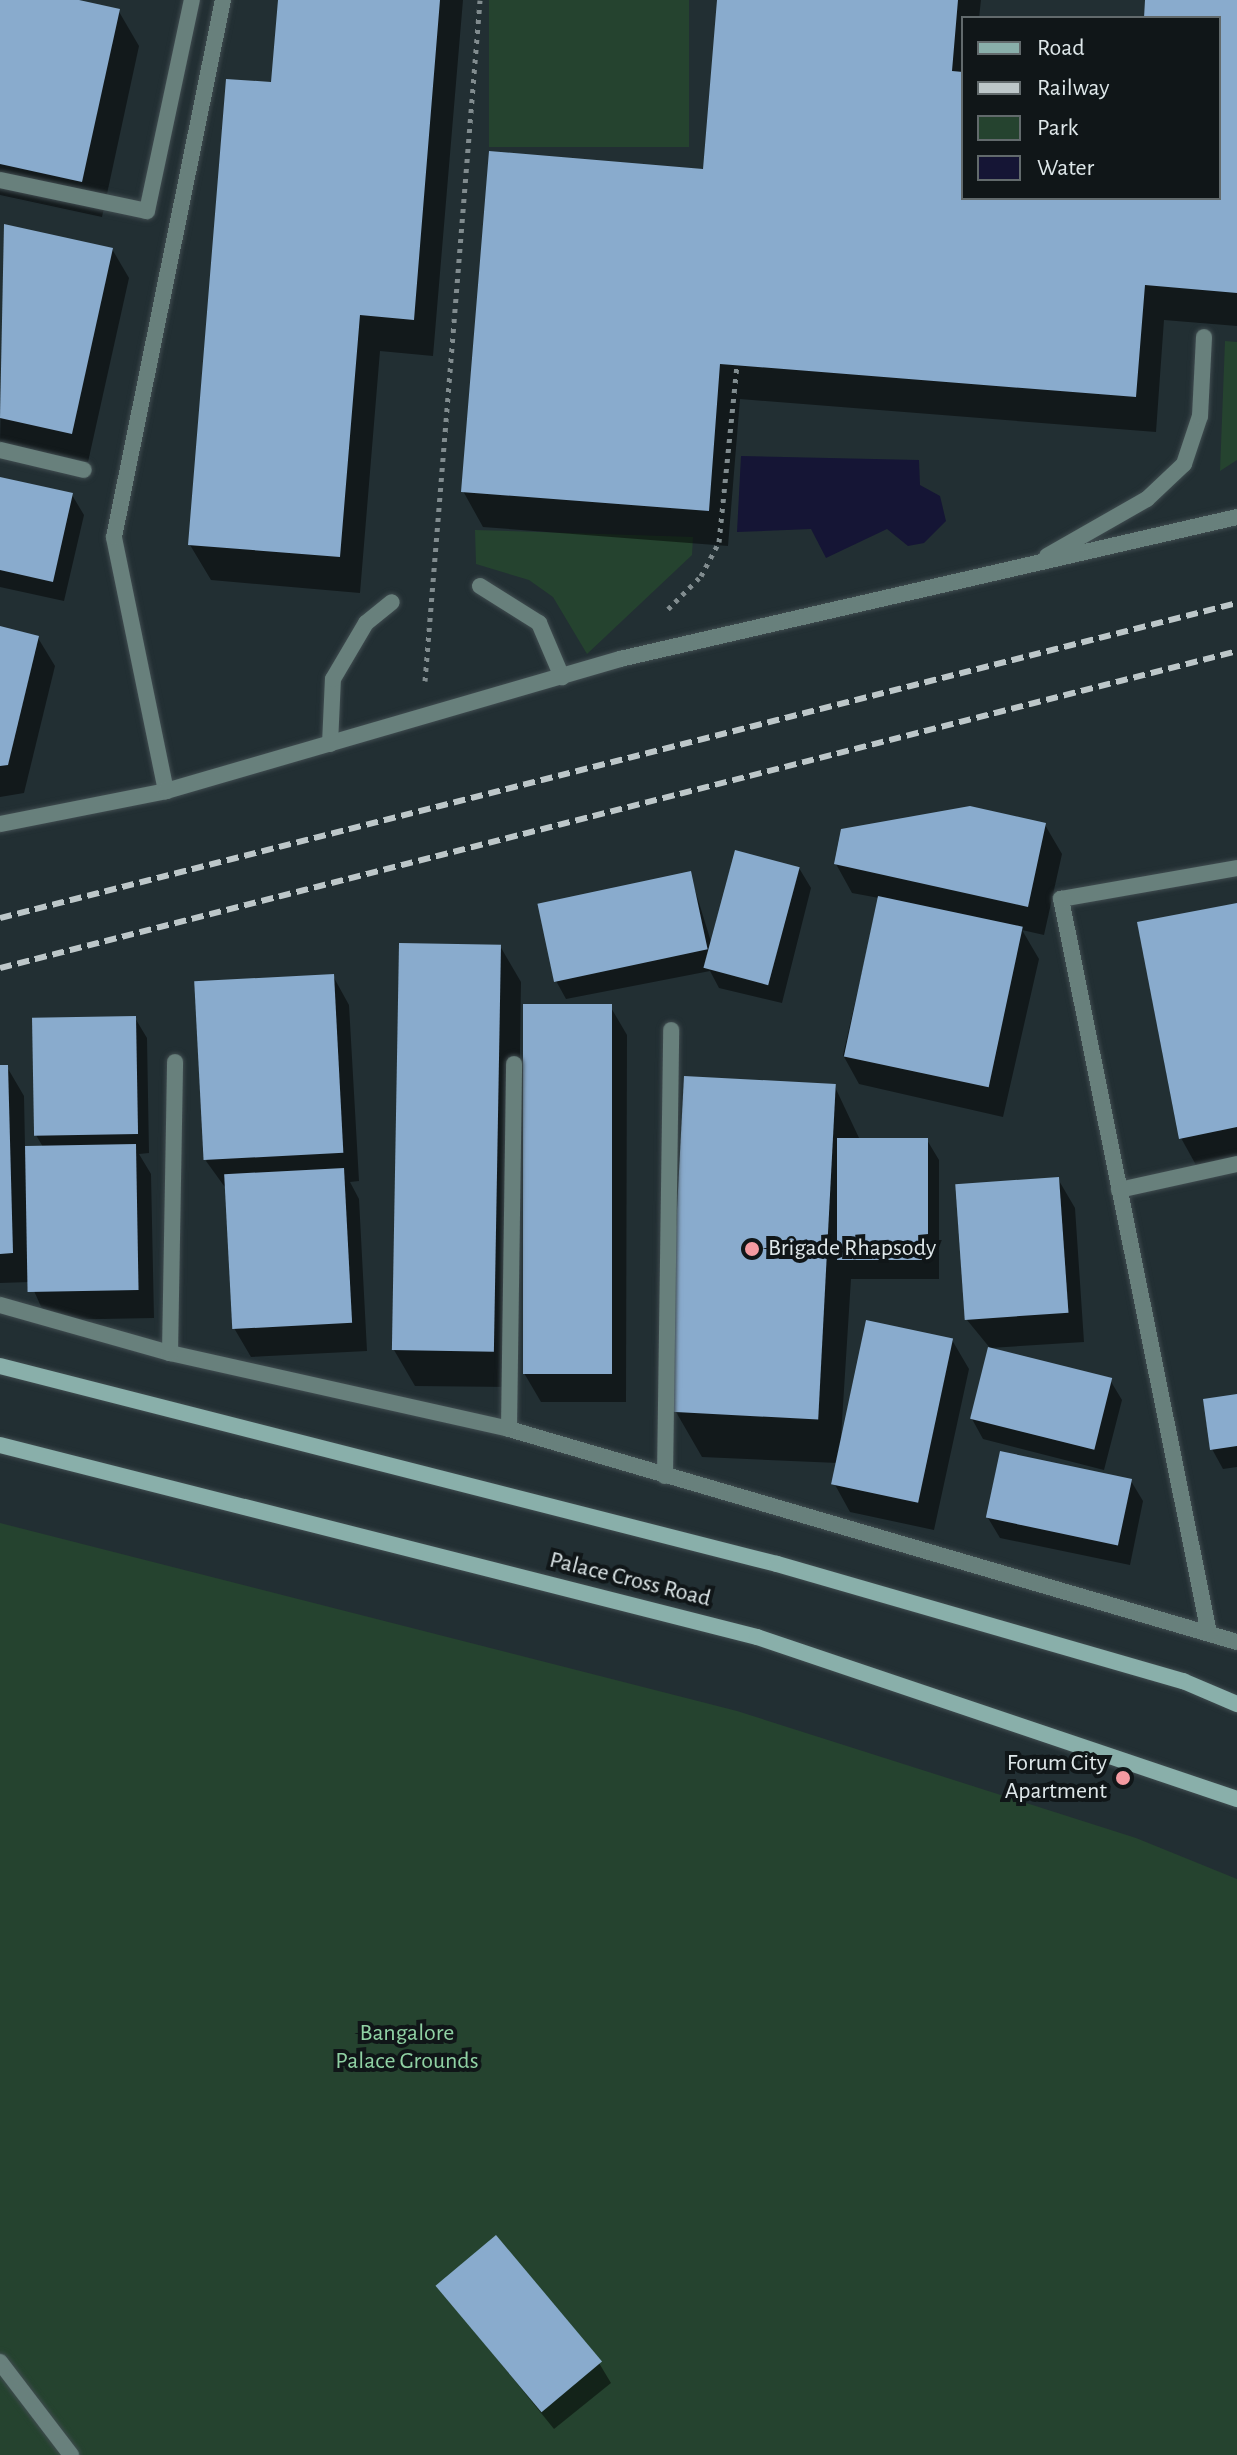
<!DOCTYPE html>
<style>
body{margin:0}
#map{position:relative;width:1237px;height:2455px;overflow:hidden;background:#222f33;font-family:"Alegreya Sans",sans-serif}
div>[style]{position:absolute}
.green>*{inset:0;background:#25432f;transform-origin:0 0}
.water>*{inset:0;background:#151535}
.shadow>*{inset:0;background:#0007}
.building>*{inset:0;background:#89abcd;transform-origin:0 0}
.path>*{height:5px;margin-top:-2.5px;transform-origin:0;background:repeating-linear-gradient(90deg,#818c8f 0 4px,transparent 0 10px)}
.roads{filter:drop-shadow(0 0 2px #404c50) drop-shadow(0 0 2px #404c50)}
.lane>*{height:16px;margin:-8px;padding:0 8px;transform-origin:8px;border-radius:8px;background:#68807c}
.street>*{height:16px;margin:-8px;padding:0 8px;transform-origin:8px;border-radius:8px;background:#68807c}
.secondary>*{height:16px;margin:-8px;padding:0 8px;transform-origin:8px;border-radius:8px;background:#89afaa}
.rail>*{height:6px;margin-top:-3px;transform-origin:0;background:repeating-linear-gradient(90deg,#bdc7c9 0 12px,transparent 0 18px)}
.dots>*{width:22px;height:22px;translate:-50% -50%;box-sizing:border-box;border:4px solid #101618;border-radius:50%}
span{translate:-50% -50%;white-space:nowrap;text-align:center;line-height:1.15;-webkit-text-stroke:8px #101618;paint-order:stroke}
.poi-label{font-size:24px;color:#dee7e9}
.left{translate:0 -50%;text-align:left}
.right{translate:-100% -50%;text-align:right}
.street-label{font-size:24px;color:#dee7e9}
.park-label{font-size:24px;color:#90d2a4}
.legend{position:absolute;left:961px;top:16px;width:260px;height:184px;box-sizing:border-box;background:#101618;border:2px solid #626a6c;margin:0;padding:10px 14px;list-style:none;font-size:24px;color:#dee7e9}
.legend li{display:flex;align-items:center;gap:16px;height:40px}
.legend b{width:40px;border:2px solid #626a6c}
</style>
<div id="map">
<div class="green">
<i style="left:489px;top:0;width:200px;height:147px"></i>
<i style="clip-path:polygon(1225px 341px,1237px 342px,1237px 460px,1220px 471px)"></i>
<i style="clip-path:polygon(475px 530px,693px 537px,692px 555px,587px 654px,553px 597px,529px 580px,476px 564px)"></i>
<i style="clip-path:polygon(0 1523px,737px 1711px,1136px 1838px,1237px 1879px,1237px 2455px,0 2455px)"></i>
</div>
<div class="water">
<i style="clip-path:polygon(741px 456px,919px 460px,920px 485px,940px 496px,946px 521px,924px 543px,908px 546px,887px 529px,826px 558px,811px 529px,737px 532px)"></i>
</div>
<div class="shadow">
<i style="clip-path:polygon(0 0,69px 0,118px 10px,139px 46px,102px 217px,0 195px)"></i>
<i style="clip-path:polygon(280px 0,463px 0,433px 356px,380px 351px,360px 593px,211px 580px,190px 545px,273px 84px)"></i>
<i style="clip-path:polygon(719px 0,981px 0,979px 18px,963px 18px,963px 198px,1219px 198px,1219px 18px,1146px 18px,1147px 0,1237px 0,1237px 326px,1164px 320px,1156px 432px,740px 399px,728px 546px,483px 527px,463px 491px,705px 171px)"></i>
<i style="clip-path:polygon(5px 226px,112px 249px,129px 278px,88px 462px,0 443px)"></i>
<i style="clip-path:polygon(0 479px,72px 495px,84px 515px,64px 601px,0 587px)"></i>
<i style="clip-path:polygon(0 628px,38px 638px,55px 666px,24px 793px,0 797px)"></i>
<i style="clip-path:polygon(1045px 825px,1062px 854px,1044px 935px,1022px 930px,1039px 959px,1003px 1117px,859px 1084px,843px 1055px,879px 898px,852px 893px,836px 864px)"></i>
<i style="clip-path:polygon(799px 868px,811px 888px,782px 1003px,719px 988px,710px 971px,566px 999px,555px 979px,690px 874px,713px 948px)"></i>
<i style="clip-path:polygon(1237px 905px,1237px 1167px,1201px 1174px,1181px 1138px)"></i>
<i style="clip-path:polygon(500px 946px,521px 982px,515px 1387px,415px 1386px,394px 1350px)"></i>
<i style="clip-path:polygon(333px 976px,349px 1005px,359px 1181px,350px 1182px,359px 1199px,367px 1351px,251px 1357px,234px 1328px,227px 1190px,206px 1161px)"></i>
<i style="clip-path:polygon(610px 1006px,627px 1035px,626px 1402px,541px 1402px,524px 1373px)"></i>
<i style="clip-path:polygon(135px 1018px,147px 1038px,149px 1153px,139px 1154px,151px 1174px,154px 1318px,47px 1320px,30px 1282px,0 1283px,0 1067px,7px 1067px,24px 1096px,25px 1147px,43px 1147px,36px 1135px)"></i>
<i style="clip-path:polygon(835px 1087px,860px 1140px,927px 1140px,939px 1160px,939px 1279px,851px 1279px,841px 1437px,952px 1340px,969px 1369px,934px 1530px,850px 1512px,834px 1483px,838px 1463px,702px 1457px,676px 1412px)"></i>
<i style="clip-path:polygon(1058px 1179px,1075px 1208px,1084px 1342px,990px 1348px,1110px 1380px,1122px 1400px,1104px 1470px,983px 1439px,972px 1419px,990px 1348px,967px 1320px)"></i>
<i style="clip-path:polygon(1237px 1396px,1237px 1467px,1223px 1469px,1212px 1449px)"></i>
<i style="clip-path:polygon(1131px 1481px,1143px 1501px,1130px 1565px,1000px 1538px,988px 1518px)"></i>
<i style="clip-path:polygon(438px 2286px,599px 2363px,611px 2383px,554px 2429px)"></i>
</div>
<div class="building">
<i style="clip-path:polygon(0 0,79px 0,120px 9px,82px 182px,0 164px)"></i>
<i style="clip-path:polygon(278px 0,440px 0,414px 320px,360px 315px,340px 557px,188px 545px,226px 79px,271px 82px)"></i>
<i style="clip-path:polygon(717px 0,958px 0,952px 71px,963px 72px,963px 198px,1219px 198px,1219px 18px,1144px 18px,1145px 0,1237px 0,1237px 293px,1145px 285px,1136px 397px,720px 364px,709px 511px,461px 492px,489px 151px,703px 169px)"></i>
<i style="clip-path:polygon(4px 224px,113px 248px,72px 434px,0 418px)"></i>
<i style="clip-path:polygon(0 477px,73px 493px,53px 582px,0 570px)"></i>
<i style="clip-path:polygon(0 626px,39px 636px,8px 765px,0 766px)"></i>
<i style="clip-path:polygon(970px 806px,1046px 823px,1028px 907px,834px 864px,841px 829px)"></i>
<i style="left:735px;top:850px;width:67px;height:122px;rotate:15deg"></i>
<i style="left:691px;top:871px;width:80px;height:157px;rotate:78deg"></i>
<i style="left:878px;top:896px;width:148px;height:164px;rotate:12deg"></i>
<i style="clip-path:polygon(1237px 903px,1237px 1127px,1179px 1139px,1137px 922px)"></i>
<i style="left:399px;top:943px;width:102px;height:407px;rotate:1deg"></i>
<i style="left:334px;top:974px;width:179px;height:140px;rotate:87deg"></i>
<i style="left:523px;top:1004px;width:89px;height:370px"></i>
<i style="left:136px;top:1016px;width:118px;height:104px;rotate:89deg"></i>
<i style="clip-path:polygon(0 1065px,8px 1065px,13px 1253px,0 1254px)"></i>
<i style="left:684px;top:1076px;width:152px;height:336px;rotate:3deg"></i>
<i style="left:837px;top:1138px;width:91px;height:122px"></i>
<i style="left:136px;top:1144px;width:146px;height:111px;rotate:89deg"></i>
<i style="left:344px;top:1168px;width:155px;height:120px;rotate:87deg"></i>
<i style="left:1059px;top:1177px;width:136px;height:104px;rotate:86deg"></i>
<i style="left:866px;top:1320px;width:89px;height:168px;rotate:12deg"></i>
<i style="left:988px;top:1347px;width:128px;height:74px;rotate:14deg"></i>
<i style="clip-path:polygon(1237px 1394px,1237px 1446px,1210px 1450px,1203px 1399px)"></i>
<i style="left:1000px;top:1451px;width:135px;height:68px;rotate:12deg"></i>
<i style="left:496px;top:2235px;width:165px;height:79px;rotate:50deg"></i>
</div>
<div class="path">
<i style="left:668px;top:609px;width:47px;rotate:-45deg"></i>
<i style="left:701px;top:576px;width:38px;rotate:-62deg"></i>
<i style="left:719px;top:542px;width:177px;rotate:-84.2deg"></i>
<i style="left:425px;top:681px;width:683px;rotate:-85.38deg"></i>
</div>
<div class="roads">
<div class="lane">
<i style="left:0;top:180px;width:150px;rotate:11.9deg"></i>
<i style="left:147px;top:211px;width:216px;rotate:-78deg"></i>
<i style="left:0;top:450px;width:86px;rotate:13.4deg"></i>
<i style="left:1047px;top:556px;width:115px;rotate:-29.7deg"></i>
<i style="left:1147px;top:499px;width:51px;rotate:-43.4deg"></i>
<i style="left:1184px;top:464px;width:51px;rotate:-71.6deg"></i>
<i style="left:1200px;top:416px;width:79px;rotate:-87.1deg"></i>
<i style="left:480px;top:586px;width:70px;rotate:32.1deg"></i>
<i style="left:539px;top:623px;width:59px;rotate:66.9deg"></i>
<i style="left:330px;top:744px;width:65px;rotate:-87.4deg"></i>
<i style="left:333px;top:679px;width:65px;rotate:-59.5deg"></i>
<i style="left:366px;top:623px;width:33px;rotate:-39deg"></i>
<i style="left:166px;top:791px;width:259px;rotate:-101.6deg"></i>
<i style="left:114px;top:537px;width:548px;rotate:-78.53deg"></i>
<i style="left:0;top:824px;width:169px;rotate:-11.2deg"></i>
<i style="left:166px;top:791px;width:473px;rotate:-16.2deg"></i>
<i style="left:620px;top:659px;width:633px;rotate:-12.96deg"></i>
<i style="left:0;top:2362px;width:117px;rotate:52.6deg"></i>
</div>
<div class="street">
<i style="left:1119px;top:1190px;width:121px;rotate:-12.4deg"></i>
<i style="left:0;top:1305px;width:177px;rotate:15.8deg"></i>
<i style="left:170px;top:1353px;width:347px;rotate:12.6deg"></i>
<i style="left:509px;top:1429px;width:759px;rotate:16.31deg"></i>
<i style="left:170px;top:1353px;width:291px;rotate:-89deg"></i>
<i style="left:509px;top:1429px;width:365px;rotate:-89.2deg"></i>
<i style="left:665px;top:1476px;width:446px;rotate:-89.2deg"></i>
<i style="left:1209px;top:1633px;width:749px;rotate:-101.4deg"></i>
<i style="left:1061px;top:899px;width:179px;rotate:-10deg"></i>
</div>
<div class="secondary">
<i style="left:0;top:1366px;width:802px;rotate:14.3deg"></i>
<i style="left:777px;top:1564px;width:423px;rotate:16.1deg"></i>
<i style="left:1183px;top:1681px;width:59px;rotate:23.1deg"></i>
<i style="left:0;top:1445px;width:781px;rotate:14.23deg"></i>
<i style="left:757px;top:1637px;width:507px;rotate:18.65deg"></i>
</div>
</div>
<div class="rail">
<i style="left:0;top:918px;width:1276px;rotate:-14.29deg"></i>
<i style="left:0;top:968px;width:1277px;rotate:-14.37deg"></i>
</div>
<div class="dots">
<i style="left:752px;top:1249px;background:#f49aa1"></i>
<i style="left:1123px;top:1778px;background:#f49aa1"></i>
</div>
<div class="poi-label">
<span class="left" style="left:768px;top:1249px">Brigade Rhapsody</span>
<span class="right" style="left:1107px;top:1778px">Forum City<br>Apartment</span>
</div>
<div class="street-label">
<span style="left:630px;top:1580px;rotate:14deg">Palace Cross Road</span>
</div>
<div class="park-label">
<span style="left:407px;top:2048px">Bangalore<br>Palace Grounds</span>
</div>
<ul class="legend">
<li><b style="height:10px;background:#89afaa"></b>Road</li>
<li><b style="height:10px;background:#bdc7c9"></b>Railway</li>
<li><b style="height:22px;background:#25432f"></b>Park</li>
<li><b style="height:22px;background:#151535"></b>Water</li>
</ul>
</div>
